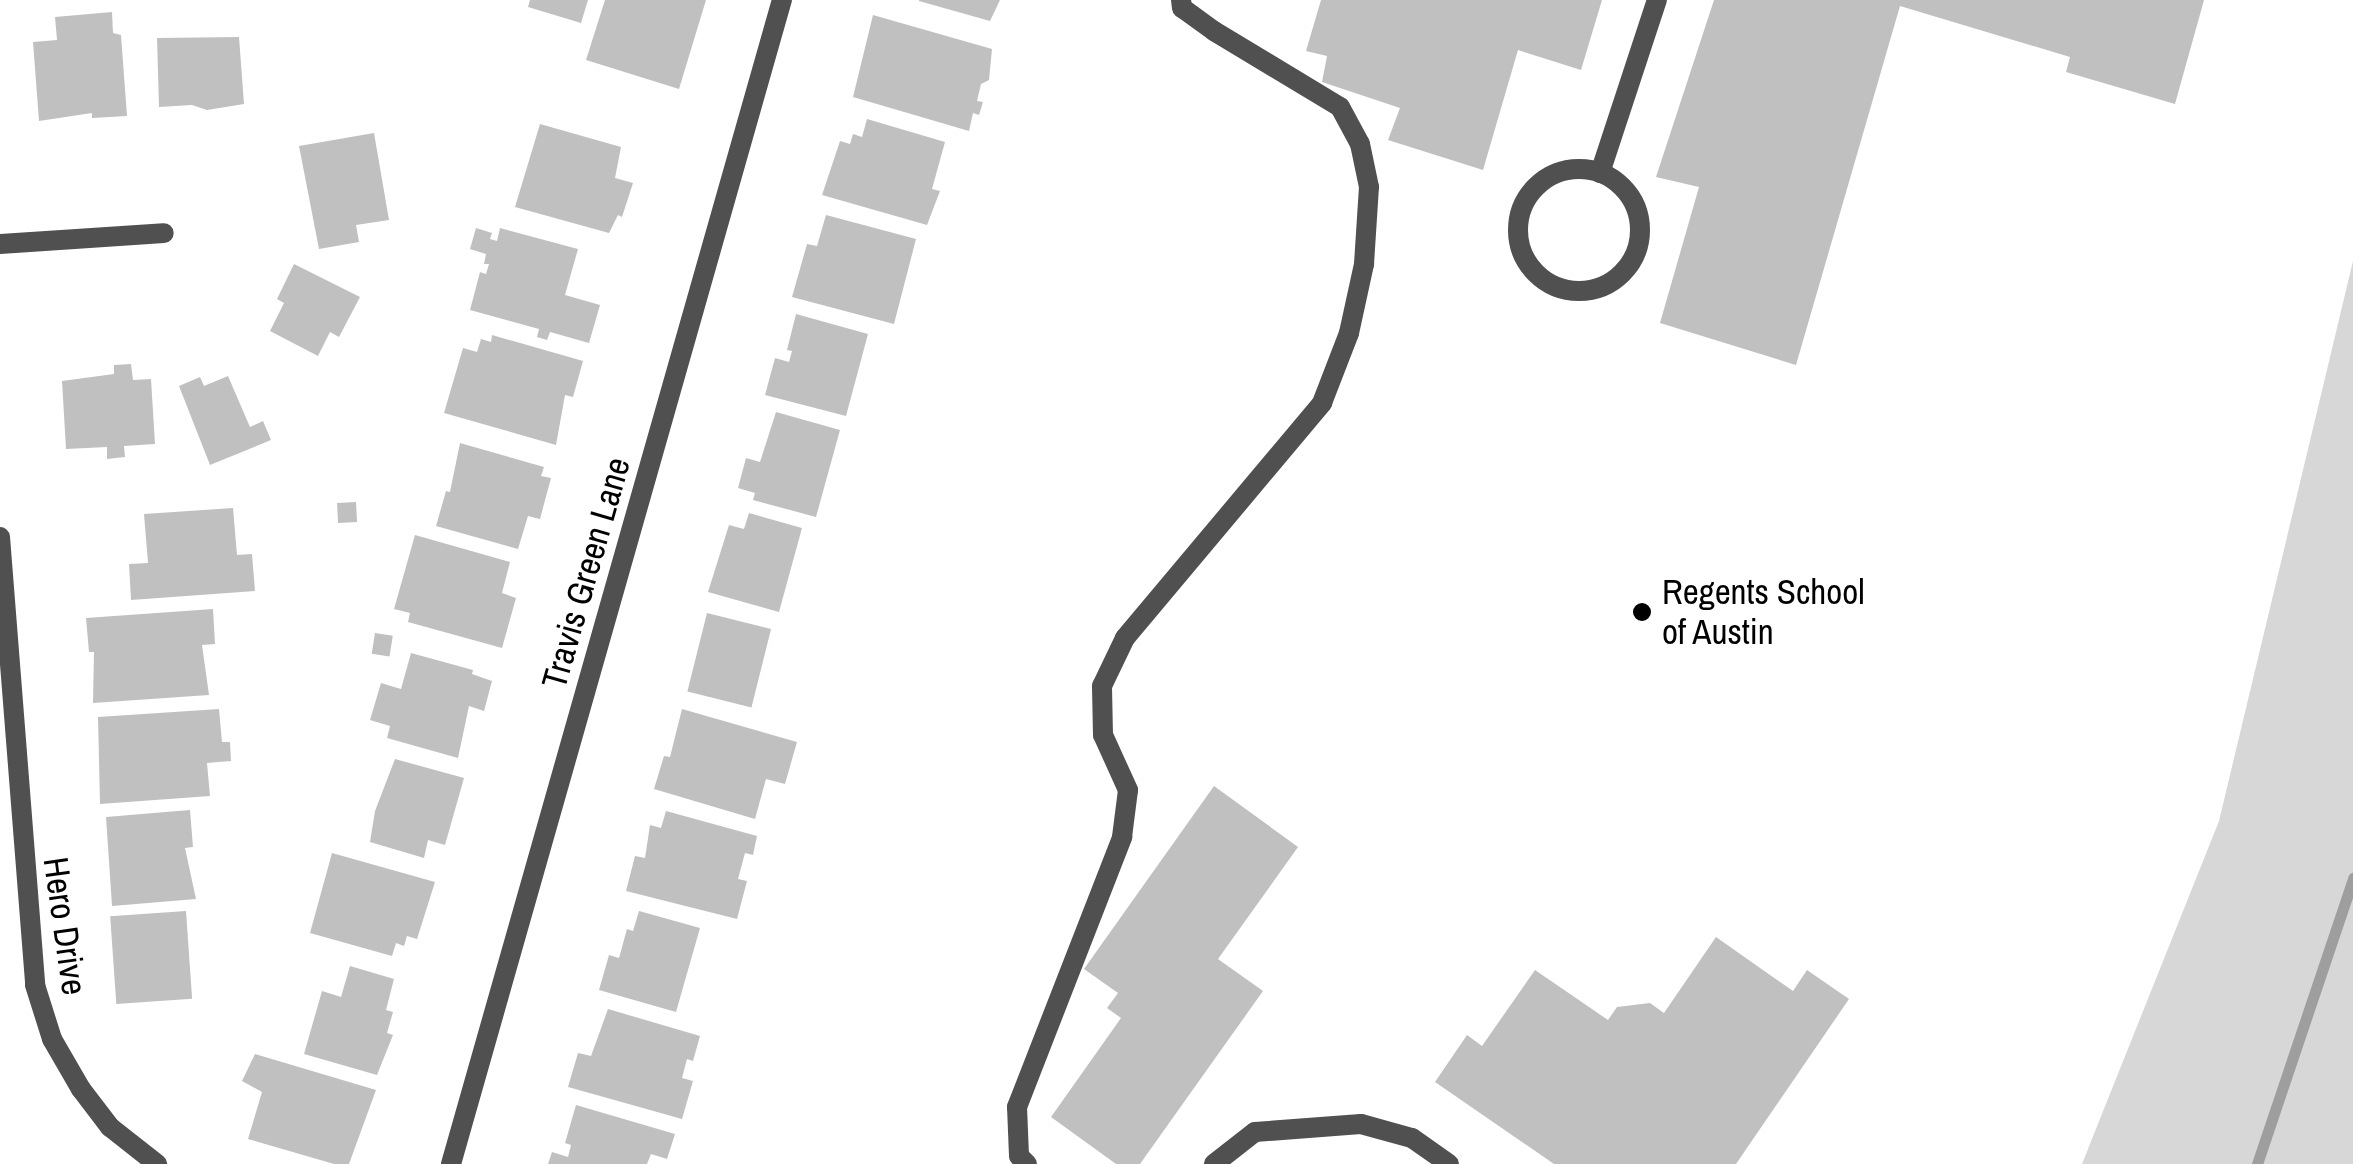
<!DOCTYPE html>
<style>
body{margin:0}
#map{position:relative;width:2353px;height:1164px;overflow:hidden;background:#fff;font-family:"Archivo Narrow",sans-serif}
div>[style]{position:absolute}
.green>*{inset:0;background:#d7d7d7}
.stream>*{height:11px;margin:-5.5px;padding:0 5.5px;transform-origin:5.5px;border-radius:5.5px;background:#9e9e9e}
.building>*{inset:0;background:#c0c0c0;transform-origin:0 0}
.service>*{height:20px;margin:-10px;padding:0 10px;transform-origin:10px;border-radius:10px;background:#505050}
.service>.ring{margin:-10px;padding:0;box-sizing:content-box;background:none;border:20px solid #505050;border-radius:50%}
.minor>*{height:20px;margin:-10px;padding:0 10px;transform-origin:10px;border-radius:10px;background:#505050}
.dots>*{width:28px;height:28px;translate:-50% -50%;box-sizing:border-box;border:5px solid #fff;border-radius:50%}
span{translate:-50% -50%;white-space:nowrap;text-align:center;line-height:1.15;-webkit-text-stroke:9px #fff;paint-order:stroke}
.street-label{font-size:35px;color:#000}
.poi-label{font-size:35px;color:#000}
.left{translate:0 -50%;text-align:left}
</style>
<div id="map">
<div class="green">
<i style="clip-path:polygon(2353px 261px,2353px 1164px,2082px 1164px,2219px 821px)"></i>
</div>
<div class="stream">
<i style="left:2257px;top:1164px;width:302px;rotate:-71.4deg"></i>
</div>
<div class="building">
<i style="clip-path:polygon(530px 0,588px 0,581px 23px,528px 7px)"></i>
<i style="clip-path:polygon(605px 0,706px 0,679px 89px,586px 60px)"></i>
<i style="clip-path:polygon(1000px 0,990px 21px,919px 1px,919px 0)"></i>
<i style="clip-path:polygon(1321px 0,1602px 0,1581px 70px,1518px 50px,1483px 170px,1388px 140px,1400px 108px,1322px 82px,1327px 56px,1306px 51px)"></i>
<i style="clip-path:polygon(1714px 0,2204px 0,2175px 104px,2066px 72px,2070px 57px,1900px 6px,1796px 365px,1660px 323px,1699px 187px,1656px 177px)"></i>
<i style="clip-path:polygon(112px 12px,113px 33px,121px 35px,127px 116px,92px 118px,92px 113px,39px 121px,33px 42px,57px 40px,55px 17px)"></i>
<i style="clip-path:polygon(873px 15px,992px 49px,989px 80px,981px 84px,977px 101px,983px 102px,979px 115px,973px 113px,969px 131px,853px 97px)"></i>
<i style="clip-path:polygon(239px 37px,244px 104px,207px 110px,192px 105px,159px 107px,157px 38px)"></i>
<i style="clip-path:polygon(867px 119px,945px 142px,932px 189px,940px 191px,927px 225px,822px 195px,840px 141px,850px 144px,853px 134px,862px 137px)"></i>
<i style="clip-path:polygon(540px 124px,621px 147px,615px 178px,633px 183px,622px 217px,618px 215px,609px 233px,515px 207px)"></i>
<i style="clip-path:polygon(374px 133px,389px 220px,356px 225px,359px 242px,319px 249px,299px 146px)"></i>
<i style="clip-path:polygon(826px 215px,916px 239px,894px 324px,792px 297px,807px 244px,817px 246px)"></i>
<i style="clip-path:polygon(476px 228px,492px 233px,490px 239px,497px 241px,500px 228px,578px 249px,565px 295px,600px 305px,589px 343px,550px 332px,547px 340px,537px 337px,539px 329px,470px 310px,480px 272px,486px 274px,489px 264px,484px 264px,486px 254px,470px 249px)"></i>
<i style="clip-path:polygon(294px 264px,360px 297px,339px 337px,330px 332px,318px 356px,270px 331px,284px 303px,277px 299px)"></i>
<i style="clip-path:polygon(796px 314px,868px 334px,846px 416px,765px 395px,775px 358px,789px 362px,792px 351px,787px 350px)"></i>
<i style="clip-path:polygon(492px 335px,583px 361px,573px 397px,565px 395px,556px 445px,444px 413px,463px 348px,477px 352px,481px 339px,491px 342px)"></i>
<i style="clip-path:polygon(131px 364px,133px 380px,151px 379px,155px 444px,124px 446px,125px 457px,107px 459px,107px 447px,66px 449px,62px 381px,114px 374px,114px 365px)"></i>
<i style="clip-path:polygon(228px 376px,250px 427px,263px 421px,271px 440px,210px 465px,179px 386px,200px 377px,204px 386px)"></i>
<i style="clip-path:polygon(776px 412px,840px 430px,816px 517px,753px 500px,755px 493px,738px 488px,746px 458px,760px 462px)"></i>
<i style="clip-path:polygon(460px 443px,544px 467px,541px 476px,551px 478px,540px 519px,528px 516px,518px 549px,436px 526px,446px 491px,450px 492px)"></i>
<i style="left:356px;top:502px;width:20px;height:19px;rotate:87deg"></i>
<i style="clip-path:polygon(233px 508px,237px 555px,252px 554px,255px 591px,131px 600px,129px 564px,148px 563px,144px 514px)"></i>
<i style="clip-path:polygon(749px 513px,802px 528px,779px 612px,708px 592px,729px 525px,744px 529px)"></i>
<i style="clip-path:polygon(415px 535px,510px 562px,502px 593px,516px 598px,502px 648px,408px 622px,410px 613px,394px 609px)"></i>
<i style="clip-path:polygon(213px 609px,215px 644px,202px 645px,209px 695px,93px 703px,94px 652px,89px 652px,86px 618px)"></i>
<i style="left:707px;top:613px;width:66px;height:81px;rotate:14deg"></i>
<i style="left:375px;top:633px;width:18px;height:21px;rotate:9deg"></i>
<i style="clip-path:polygon(411px 653px,473px 670px,472px 674px,492px 681px,484px 711px,469px 706px,458px 758px,387px 738px,390px 726px,370px 720px,381px 683px,401px 689px)"></i>
<i style="clip-path:polygon(219px 709px,222px 742px,230px 742px,231px 761px,207px 763px,210px 796px,100px 804px,98px 717px)"></i>
<i style="clip-path:polygon(682px 709px,797px 742px,785px 784px,766px 779px,755px 819px,654px 789px,664px 756px,670px 757px)"></i>
<i style="clip-path:polygon(395px 759px,464px 778px,445px 845px,428px 840px,424px 858px,370px 842px,375px 811px)"></i>
<i style="clip-path:polygon(1214px 786px,1298px 847px,1218px 959px,1263px 991px,1140px 1164px,1116px 1164px,1051px 1117px,1121px 1018px,1107px 1008px,1118px 993px,1084px 969px)"></i>
<i style="clip-path:polygon(190px 810px,193px 847px,185px 848px,196px 899px,112px 906px,106px 817px)"></i>
<i style="clip-path:polygon(666px 811px,757px 836px,753px 855px,745px 853px,738px 879px,747px 881px,737px 919px,626px 891px,635px 856px,645px 858px,650px 825px,661px 828px)"></i>
<i style="clip-path:polygon(332px 853px,435px 882px,417px 939px,407px 936px,404px 946px,396px 943px,392px 956px,310px 933px)"></i>
<i style="left:186px;top:911px;width:88px;height:76px;rotate:86deg"></i>
<i style="clip-path:polygon(639px 911px,700px 928px,676px 1012px,599px 990px,609px 955px,619px 958px,627px 929px,633px 931px)"></i>
<i style="clip-path:polygon(1716px 937px,1793px 991px,1807px 970px,1849px 999px,1736px 1164px,1554px 1164px,1435px 1082px,1467px 1035px,1482px 1046px,1535px 970px,1608px 1020px,1617px 1007px,1650px 1003px,1664px 1013px)"></i>
<i style="clip-path:polygon(350px 966px,394px 979px,386px 1010px,393px 1012px,387px 1033px,393px 1035px,377px 1075px,304px 1054px,322px 991px,341px 997px)"></i>
<i style="clip-path:polygon(608px 1009px,700px 1036px,693px 1061px,687px 1059px,682px 1078px,693px 1081px,682px 1119px,568px 1087px,578px 1053px,591px 1056px)"></i>
<i style="clip-path:polygon(255px 1054px,376px 1090px,349px 1164px,334px 1164px,248px 1139px,262px 1092px,242px 1081px)"></i>
<i style="clip-path:polygon(576px 1105px,675px 1134px,667px 1159px,651px 1154px,647px 1164px,548px 1164px,552px 1152px,568px 1157px,571px 1145px,565px 1143px)"></i>
</div>
<div class="service">
<i class="ring" style="left:1518px;top:169px;width:102px;height:102px"></i>
<i style="left:1600px;top:173px;width:182px;rotate:-71.8deg"></i>
<i style="left:1027px;top:1164px;width:11px;rotate:-135deg"></i>
<i style="left:1019px;top:1156px;width:49px;rotate:-92.3deg"></i>
<i style="left:1017px;top:1107px;width:290px;rotate:-68.7deg"></i>
<i style="left:1122px;top:837px;width:47px;rotate:-82.7deg"></i>
<i style="left:1128px;top:790px;width:60px;rotate:-114.4deg"></i>
<i style="left:1103px;top:735px;width:49px;rotate:-91.2deg"></i>
<i style="left:1102px;top:686px;width:53px;rotate:-64.4deg"></i>
<i style="left:1125px;top:638px;width:307px;rotate:-50deg"></i>
<i style="left:1322px;top:403px;width:75px;rotate:-68.9deg"></i>
<i style="left:1349px;top:333px;width:71px;rotate:-77.7deg"></i>
<i style="left:1364px;top:264px;width:77px;rotate:-86.3deg"></i>
<i style="left:1369px;top:187px;width:44px;rotate:-101.8deg"></i>
<i style="left:1360px;top:144px;width:42px;rotate:-118.4deg"></i>
<i style="left:1340px;top:107px;width:147px;rotate:-148.9deg"></i>
<i style="left:1214px;top:31px;width:39px;rotate:-144deg"></i>
<i style="left:1182px;top:8px;width:8px;rotate:-97deg"></i>
<i style="left:1214px;top:1164px;width:52px;rotate:-38deg"></i>
<i style="left:1255px;top:1132px;width:106px;rotate:-4.3deg"></i>
<i style="left:1361px;top:1124px;width:53px;rotate:15.4deg"></i>
<i style="left:1412px;top:1138px;width:45px;rotate:35.1deg"></i>
</div>
<div class="minor">
<i style="left:0;top:244px;width:164px;rotate:-3.8deg"></i>
<i style="left:0;top:537px;width:449px;rotate:85.5deg"></i>
<i style="left:35px;top:985px;width:57px;rotate:72.5deg"></i>
<i style="left:52px;top:1039px;width:58px;rotate:59.9deg"></i>
<i style="left:81px;top:1089px;width:48px;rotate:52.7deg"></i>
<i style="left:110px;top:1127px;width:60px;rotate:38.2deg"></i>
<i style="left:451px;top:1164px;width:1210px;rotate:-74.13deg"></i>
</div>
<div class="dots">
<i style="left:1642px;top:612px;background:#000"></i>
</div>
<div class="street-label">
<span style="left:586px;top:573px;rotate:-74deg">Travis Green Lane</span>
<span style="left:65px;top:926px;rotate:82deg">Hero Drive</span>
</div>
<div class="poi-label">
<span class="left" style="left:1662px;top:612px">Regents School<br>of Austin</span>
</div>
</div>
